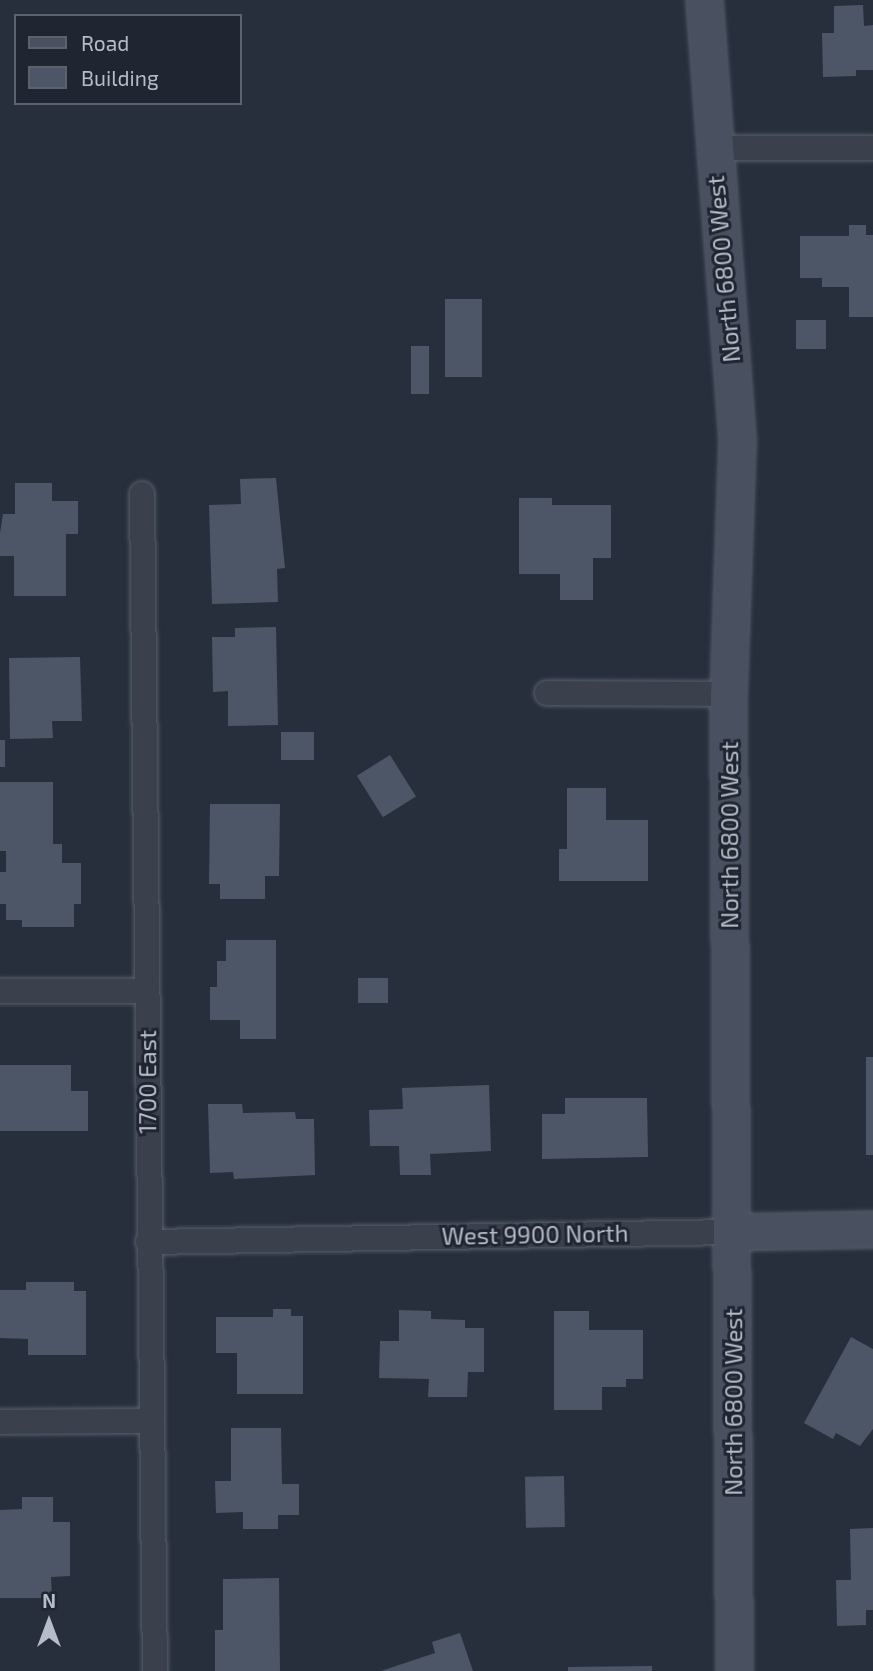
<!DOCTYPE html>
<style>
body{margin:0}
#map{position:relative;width:873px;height:1671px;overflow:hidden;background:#272f3d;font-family:"Exo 2",sans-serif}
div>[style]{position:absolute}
.building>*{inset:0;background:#4d5666;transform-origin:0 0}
.roads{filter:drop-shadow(0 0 2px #585f6b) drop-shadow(0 0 2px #585f6b)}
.street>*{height:24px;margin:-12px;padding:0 12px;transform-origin:12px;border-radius:12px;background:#3a414d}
.secondary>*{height:35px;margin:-17.5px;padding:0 17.5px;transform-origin:17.5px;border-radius:17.5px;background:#495060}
span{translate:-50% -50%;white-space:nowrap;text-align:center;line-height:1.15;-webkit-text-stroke:6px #1f2632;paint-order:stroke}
.street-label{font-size:24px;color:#b6bdc8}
.legend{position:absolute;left:14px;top:14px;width:228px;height:91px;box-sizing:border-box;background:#1f2632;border:2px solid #5b626e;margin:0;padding:9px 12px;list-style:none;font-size:21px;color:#b6bdc8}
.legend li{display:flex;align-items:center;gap:14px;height:35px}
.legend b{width:35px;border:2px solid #5b626e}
.north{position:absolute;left:14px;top:1587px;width:70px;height:70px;-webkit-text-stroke:5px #1f2632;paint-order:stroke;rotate:0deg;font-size:19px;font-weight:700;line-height:28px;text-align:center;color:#b6bdc8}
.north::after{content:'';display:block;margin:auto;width:24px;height:32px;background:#b6bdc8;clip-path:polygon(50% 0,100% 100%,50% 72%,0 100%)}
</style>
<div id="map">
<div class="building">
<i style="clip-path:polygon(863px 5px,864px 26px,873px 25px,873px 70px,856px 70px,856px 76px,823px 77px,822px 33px,834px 33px,834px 6px)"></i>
<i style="clip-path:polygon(849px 225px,866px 225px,866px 235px,873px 235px,873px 317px,849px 317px,849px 287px,822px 287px,822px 278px,800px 278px,800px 236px,849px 236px)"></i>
<i style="left:445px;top:299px;width:37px;height:78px"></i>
<i style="left:796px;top:320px;width:30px;height:29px"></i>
<i style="left:411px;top:346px;width:18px;height:48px"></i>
<i style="clip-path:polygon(276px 478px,285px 568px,277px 569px,278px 602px,212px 604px,209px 505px,241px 504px,240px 479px)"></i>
<i style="clip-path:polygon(15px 483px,52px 483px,52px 501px,78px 501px,78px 534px,66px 534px,66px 596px,14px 596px,14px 556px,0 556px,0 533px,3px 514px,15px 514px)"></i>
<i style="clip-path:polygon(519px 498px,552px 498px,552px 505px,611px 505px,611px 558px,593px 558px,593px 600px,560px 600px,560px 574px,519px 574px)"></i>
<i style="clip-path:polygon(276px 627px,278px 725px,228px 726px,228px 691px,213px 692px,212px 637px,235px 637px,235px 628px)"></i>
<i style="clip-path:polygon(80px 657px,82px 721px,52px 721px,53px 738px,10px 739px,9px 658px)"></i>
<i style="left:281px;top:732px;width:33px;height:28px"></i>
<i style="left:0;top:740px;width:5px;height:27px"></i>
<i style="left:390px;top:755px;width:49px;height:39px;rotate:58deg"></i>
<i style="clip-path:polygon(0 782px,53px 782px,53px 844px,62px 844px,62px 863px,81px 863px,81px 904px,74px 904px,74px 927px,22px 927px,22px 920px,6px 920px,6px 904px,0 904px,0 872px,6px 872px,6px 851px,0 851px)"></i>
<i style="clip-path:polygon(567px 788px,606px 788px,606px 820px,648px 820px,648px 881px,559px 881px,559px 849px,567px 849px)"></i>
<i style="clip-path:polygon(210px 804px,280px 804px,279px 876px,265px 876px,265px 899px,220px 899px,220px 884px,209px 884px)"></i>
<i style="clip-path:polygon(226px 940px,276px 940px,276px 1039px,240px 1039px,240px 1020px,210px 1020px,210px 987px,217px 987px,217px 961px,226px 961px)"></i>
<i style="left:388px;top:978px;width:25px;height:30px;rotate:90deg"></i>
<i style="left:866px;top:1057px;width:7px;height:98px"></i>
<i style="clip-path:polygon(0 1065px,71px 1065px,71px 1091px,88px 1091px,88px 1131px,0 1131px)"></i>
<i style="clip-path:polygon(489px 1085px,491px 1151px,430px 1154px,431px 1175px,400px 1175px,399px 1146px,370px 1146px,369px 1110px,403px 1109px,402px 1088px)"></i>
<i style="clip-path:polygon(565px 1098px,647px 1098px,648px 1157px,542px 1159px,542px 1114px,565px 1114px)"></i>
<i style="clip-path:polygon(208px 1104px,242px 1104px,243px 1113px,295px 1112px,296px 1119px,314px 1119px,315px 1175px,234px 1179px,233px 1172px,210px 1173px)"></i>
<i style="clip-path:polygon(26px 1282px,74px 1282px,74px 1291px,86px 1291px,86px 1355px,28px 1355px,28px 1339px,0 1338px,0 1290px,26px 1290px)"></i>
<i style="clip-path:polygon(273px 1309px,291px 1309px,291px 1316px,303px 1316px,303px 1394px,237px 1394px,237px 1353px,216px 1353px,216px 1317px,273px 1317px)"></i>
<i style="clip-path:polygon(399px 1310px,431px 1311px,431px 1319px,465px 1320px,465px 1328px,484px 1328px,484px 1372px,468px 1372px,467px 1397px,428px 1397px,429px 1379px,379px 1378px,380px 1341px,399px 1341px)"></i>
<i style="clip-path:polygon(554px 1311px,589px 1311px,589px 1330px,643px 1330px,643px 1379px,626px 1379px,626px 1387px,602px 1387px,602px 1410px,554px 1410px)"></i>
<i style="clip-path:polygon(851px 1337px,873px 1349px,873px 1429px,860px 1446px,836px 1433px,833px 1439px,804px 1423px)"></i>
<i style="clip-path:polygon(231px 1428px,281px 1428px,282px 1484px,299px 1484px,299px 1515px,278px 1515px,278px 1529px,243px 1529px,243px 1512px,216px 1513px,215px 1481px,231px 1481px)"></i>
<i style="left:564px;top:1476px;width:51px;height:39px;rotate:89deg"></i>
<i style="clip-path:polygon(22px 1497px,53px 1497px,53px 1522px,70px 1522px,70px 1576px,51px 1577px,52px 1598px,0 1598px,0 1510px,22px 1509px)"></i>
<i style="clip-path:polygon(873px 1528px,873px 1610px,866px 1610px,866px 1625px,837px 1626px,836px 1580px,851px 1580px,850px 1529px)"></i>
<i style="clip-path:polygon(279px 1578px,280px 1671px,215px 1671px,215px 1630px,223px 1630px,223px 1579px)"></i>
<i style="clip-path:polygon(460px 1633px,473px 1671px,381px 1671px,435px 1653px,432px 1642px)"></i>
<i style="clip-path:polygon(652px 1666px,652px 1671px,568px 1671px,568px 1667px)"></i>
</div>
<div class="roads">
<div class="street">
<i style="left:713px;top:148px;width:160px"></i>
<i style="left:142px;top:494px;width:1177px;rotate:89.37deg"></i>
<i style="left:547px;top:693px;width:181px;rotate:0.3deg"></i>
<i style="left:0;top:991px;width:146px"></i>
<i style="left:148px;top:1242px;width:584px;rotate:-0.98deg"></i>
<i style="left:0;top:1422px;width:152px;rotate:-0.4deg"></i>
</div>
<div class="secondary">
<i style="left:704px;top:0;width:442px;rotate:85.7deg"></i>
<i style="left:737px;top:441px;width:253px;rotate:92deg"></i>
<i style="left:728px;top:694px;width:977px;rotate:89.65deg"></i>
<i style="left:732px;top:1232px;width:141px;rotate:-1.2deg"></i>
</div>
</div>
<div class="street-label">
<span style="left:723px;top:269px;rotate:-95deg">North 6800 West</span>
<span style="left:729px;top:835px;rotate:-90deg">North 6800 West</span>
<span style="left:147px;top:1082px;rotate:-90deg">1700 East</span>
<span style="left:535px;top:1234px;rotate:-1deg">West 9900 North</span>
<span style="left:733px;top:1402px;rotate:-90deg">North 6800 West</span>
</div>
<ul class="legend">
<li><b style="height:9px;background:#495060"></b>Road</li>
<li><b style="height:19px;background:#4d5666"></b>Building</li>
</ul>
<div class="north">N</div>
</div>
